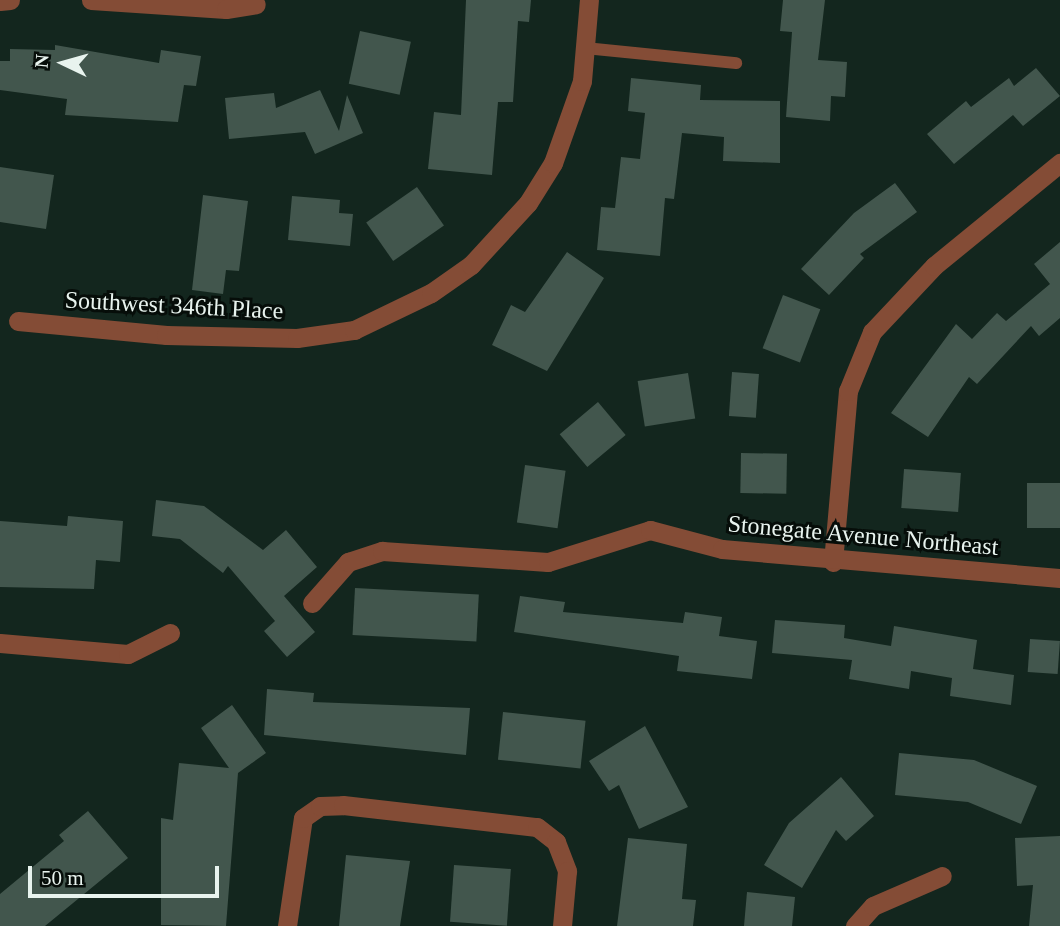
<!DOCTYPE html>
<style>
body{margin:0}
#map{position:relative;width:1060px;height:926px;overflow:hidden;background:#13261e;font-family:"Times New Roman",serif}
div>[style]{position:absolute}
.building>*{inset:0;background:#42564d;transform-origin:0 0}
.service>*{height:12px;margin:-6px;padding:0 6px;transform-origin:6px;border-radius:6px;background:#844c36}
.minor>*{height:19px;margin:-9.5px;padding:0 9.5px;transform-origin:9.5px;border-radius:9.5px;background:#844c36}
span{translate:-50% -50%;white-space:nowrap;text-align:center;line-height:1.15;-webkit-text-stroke:6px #060d09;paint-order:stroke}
.street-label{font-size:24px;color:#e8f3ee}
.north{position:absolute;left:28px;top:28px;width:70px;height:70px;-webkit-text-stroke:5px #060d09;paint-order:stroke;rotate:275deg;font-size:19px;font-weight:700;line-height:28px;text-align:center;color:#e8f3ee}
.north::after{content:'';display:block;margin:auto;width:24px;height:32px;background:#e8f3ee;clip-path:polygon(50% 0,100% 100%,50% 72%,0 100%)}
.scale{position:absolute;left:28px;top:866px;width:191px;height:32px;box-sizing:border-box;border:4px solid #e8f3ee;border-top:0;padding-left:9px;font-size:21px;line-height:24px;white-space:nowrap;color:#e8f3ee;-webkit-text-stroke:5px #060d09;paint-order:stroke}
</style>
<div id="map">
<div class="building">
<i style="clip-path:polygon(466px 0,531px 0,529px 22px,518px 21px,513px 102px,498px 102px,492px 175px,428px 169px,434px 112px,461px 115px)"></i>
<i style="clip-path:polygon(783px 0,825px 0,818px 60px,847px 62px,845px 97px,831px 96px,830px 121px,786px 117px,792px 32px,780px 31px)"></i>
<i style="left:360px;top:31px;width:52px;height:54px;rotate:12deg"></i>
<i style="clip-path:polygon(55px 45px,159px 63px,161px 50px,201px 56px,196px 86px,184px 85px,178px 122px,65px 115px,67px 99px,0 90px,0 61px,10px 61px,10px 49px,55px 50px)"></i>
<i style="clip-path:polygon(1036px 68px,1060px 96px,1023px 126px,1013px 115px,954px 164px,927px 134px,966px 101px,971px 107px,1009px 78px,1014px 86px)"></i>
<i style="clip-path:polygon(631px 78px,701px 85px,700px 100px,780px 101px,780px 163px,723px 161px,724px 137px,682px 133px,674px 199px,665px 198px,660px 256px,597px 250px,601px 207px,615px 208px,621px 157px,640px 159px,645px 113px,628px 111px)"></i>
<i style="clip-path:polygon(320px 90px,339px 131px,347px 95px,363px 133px,315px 154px,305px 132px,229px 139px,225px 98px,274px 93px,276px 108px)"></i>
<i style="clip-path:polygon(0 167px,54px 175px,46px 229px,0 222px)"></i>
<i style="clip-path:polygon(895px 183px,917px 212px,860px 254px,864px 258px,829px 295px,801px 269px,854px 213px)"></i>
<i style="left:417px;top:187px;width:47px;height:62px;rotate:55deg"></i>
<i style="clip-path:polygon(203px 195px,248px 201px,239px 271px,226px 270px,223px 294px,192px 290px)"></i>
<i style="clip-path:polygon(292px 196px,340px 200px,339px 213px,353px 214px,350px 246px,288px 240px)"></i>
<i style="clip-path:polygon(1060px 242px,1060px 318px,1039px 336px,1031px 326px,977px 384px,969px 377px,928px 437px,891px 413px,956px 324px,972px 339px,997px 313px,1006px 321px,1050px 284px,1034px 264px)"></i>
<i style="clip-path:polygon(567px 252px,604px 278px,547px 371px,492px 345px,511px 305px,525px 312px)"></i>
<i style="left:783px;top:295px;width:40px;height:57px;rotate:21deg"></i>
<i style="left:732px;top:372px;width:27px;height:44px;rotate:4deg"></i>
<i style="left:688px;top:373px;width:46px;height:51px;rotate:81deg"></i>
<i style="left:598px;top:402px;width:43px;height:50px;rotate:50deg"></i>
<i style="left:741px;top:453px;width:46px;height:40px;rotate:1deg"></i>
<i style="left:525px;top:465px;width:41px;height:58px;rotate:8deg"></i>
<i style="left:904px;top:469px;width:57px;height:39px;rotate:4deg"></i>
<i style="left:1027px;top:483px;width:33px;height:45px"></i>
<i style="clip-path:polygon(156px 500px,204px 506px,263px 550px,286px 530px,317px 567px,284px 596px,315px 632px,287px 657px,264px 631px,275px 621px,228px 566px,223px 573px,180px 539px,152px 536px)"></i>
<i style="clip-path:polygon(68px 516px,123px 521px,120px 562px,96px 560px,94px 589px,0 587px,0 521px,67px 526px)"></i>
<i style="left:355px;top:588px;width:124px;height:47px;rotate:3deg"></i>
<i style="clip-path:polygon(520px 596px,565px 602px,563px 612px,683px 623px,685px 612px,722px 617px,719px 636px,757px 641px,752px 679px,677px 671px,679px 656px,514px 632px)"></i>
<i style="clip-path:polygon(775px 620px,845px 625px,844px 638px,891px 646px,894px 626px,977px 640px,973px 669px,1014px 675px,1011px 705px,950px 696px,952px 678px,911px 671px,909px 689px,849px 679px,852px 660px,772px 653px)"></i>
<i style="left:1030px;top:639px;width:30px;height:33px;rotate:4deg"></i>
<i style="clip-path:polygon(267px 689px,314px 693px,313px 702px,470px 708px,466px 755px,264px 735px)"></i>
<i style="clip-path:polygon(232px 705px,266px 753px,238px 773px,226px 926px,161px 925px,161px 818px,173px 820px,179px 763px,229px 768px,201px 728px)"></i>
<i style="left:503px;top:712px;width:83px;height:48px;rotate:6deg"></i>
<i style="clip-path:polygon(645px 726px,688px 807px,639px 829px,619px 785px,609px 791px,589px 761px)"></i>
<i style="clip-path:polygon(899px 753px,974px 760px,1037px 786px,1021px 824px,968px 802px,895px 795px)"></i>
<i style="clip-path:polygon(841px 777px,874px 816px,846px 841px,836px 830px,802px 888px,764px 865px,789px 823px)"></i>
<i style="clip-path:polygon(88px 811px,128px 858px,45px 926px,0 926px,0 894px,64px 841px,59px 835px)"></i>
<i style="clip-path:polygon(1060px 836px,1060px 926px,1029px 926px,1033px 885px,1017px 886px,1015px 838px)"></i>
<i style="clip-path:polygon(628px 838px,687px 844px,682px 899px,696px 900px,693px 926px,617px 926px)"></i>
<i style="clip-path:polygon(346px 855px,410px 861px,400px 926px,339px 926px)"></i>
<i style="left:454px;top:865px;width:57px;height:57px;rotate:4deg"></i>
<i style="clip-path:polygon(747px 892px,795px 897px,792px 926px,744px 926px)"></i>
</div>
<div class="service">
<i style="left:585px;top:48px;width:152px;rotate:5.7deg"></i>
</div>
<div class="minor">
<i style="left:91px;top:0;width:135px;rotate:3.8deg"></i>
<i style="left:226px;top:9px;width:30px;rotate:-9deg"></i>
<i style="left:0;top:1px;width:10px;rotate:-6deg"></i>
<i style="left:18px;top:321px;width:149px;rotate:5.4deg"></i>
<i style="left:166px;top:335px;width:131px;rotate:1.3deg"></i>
<i style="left:297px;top:338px;width:58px;rotate:-8deg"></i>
<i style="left:354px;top:330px;width:85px;rotate:-25.7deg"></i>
<i style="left:431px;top:293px;width:49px;rotate:-35deg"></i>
<i style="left:471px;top:265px;width:84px;rotate:-47.4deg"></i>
<i style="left:528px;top:203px;width:47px;rotate:-58deg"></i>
<i style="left:553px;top:163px;width:87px;rotate:-70.5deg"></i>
<i style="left:582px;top:81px;width:81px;rotate:-85.1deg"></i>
<i style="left:833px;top:562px;width:172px;rotate:-85deg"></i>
<i style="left:848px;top:391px;width:64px;rotate:-67.9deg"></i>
<i style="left:872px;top:332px;width:91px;rotate:-46.8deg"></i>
<i style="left:934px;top:266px;width:163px;rotate:-39.3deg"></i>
<i style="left:312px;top:603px;width:55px;rotate:-48.7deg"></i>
<i style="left:348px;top:562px;width:36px;rotate:-18deg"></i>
<i style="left:382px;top:551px;width:166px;rotate:3.8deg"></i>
<i style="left:548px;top:562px;width:107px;rotate:-17.4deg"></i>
<i style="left:650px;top:530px;width:74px;rotate:14.8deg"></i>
<i style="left:722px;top:549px;width:339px;rotate:4.9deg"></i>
<i style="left:0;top:643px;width:128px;rotate:4.9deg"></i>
<i style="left:128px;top:654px;width:47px;rotate:-26.6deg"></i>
<i style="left:287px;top:926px;width:109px;rotate:-81.6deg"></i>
<i style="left:303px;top:818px;width:21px;rotate:-35deg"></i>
<i style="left:320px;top:806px;width:23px;rotate:-2deg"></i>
<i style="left:343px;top:805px;width:195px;rotate:6.5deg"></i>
<i style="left:537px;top:827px;width:24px;rotate:38deg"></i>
<i style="left:556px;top:842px;width:31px;rotate:69deg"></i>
<i style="left:567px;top:871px;width:55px;rotate:95.2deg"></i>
<i style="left:855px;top:926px;width:27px;rotate:-48deg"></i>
<i style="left:873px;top:906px;width:75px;rotate:-23.5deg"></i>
</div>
<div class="street-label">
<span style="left:174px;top:306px;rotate:3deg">Southwest 346th Place</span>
<span style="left:863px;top:536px;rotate:5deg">Stonegate Avenue Northeast</span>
</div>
<div class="north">N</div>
<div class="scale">50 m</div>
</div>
